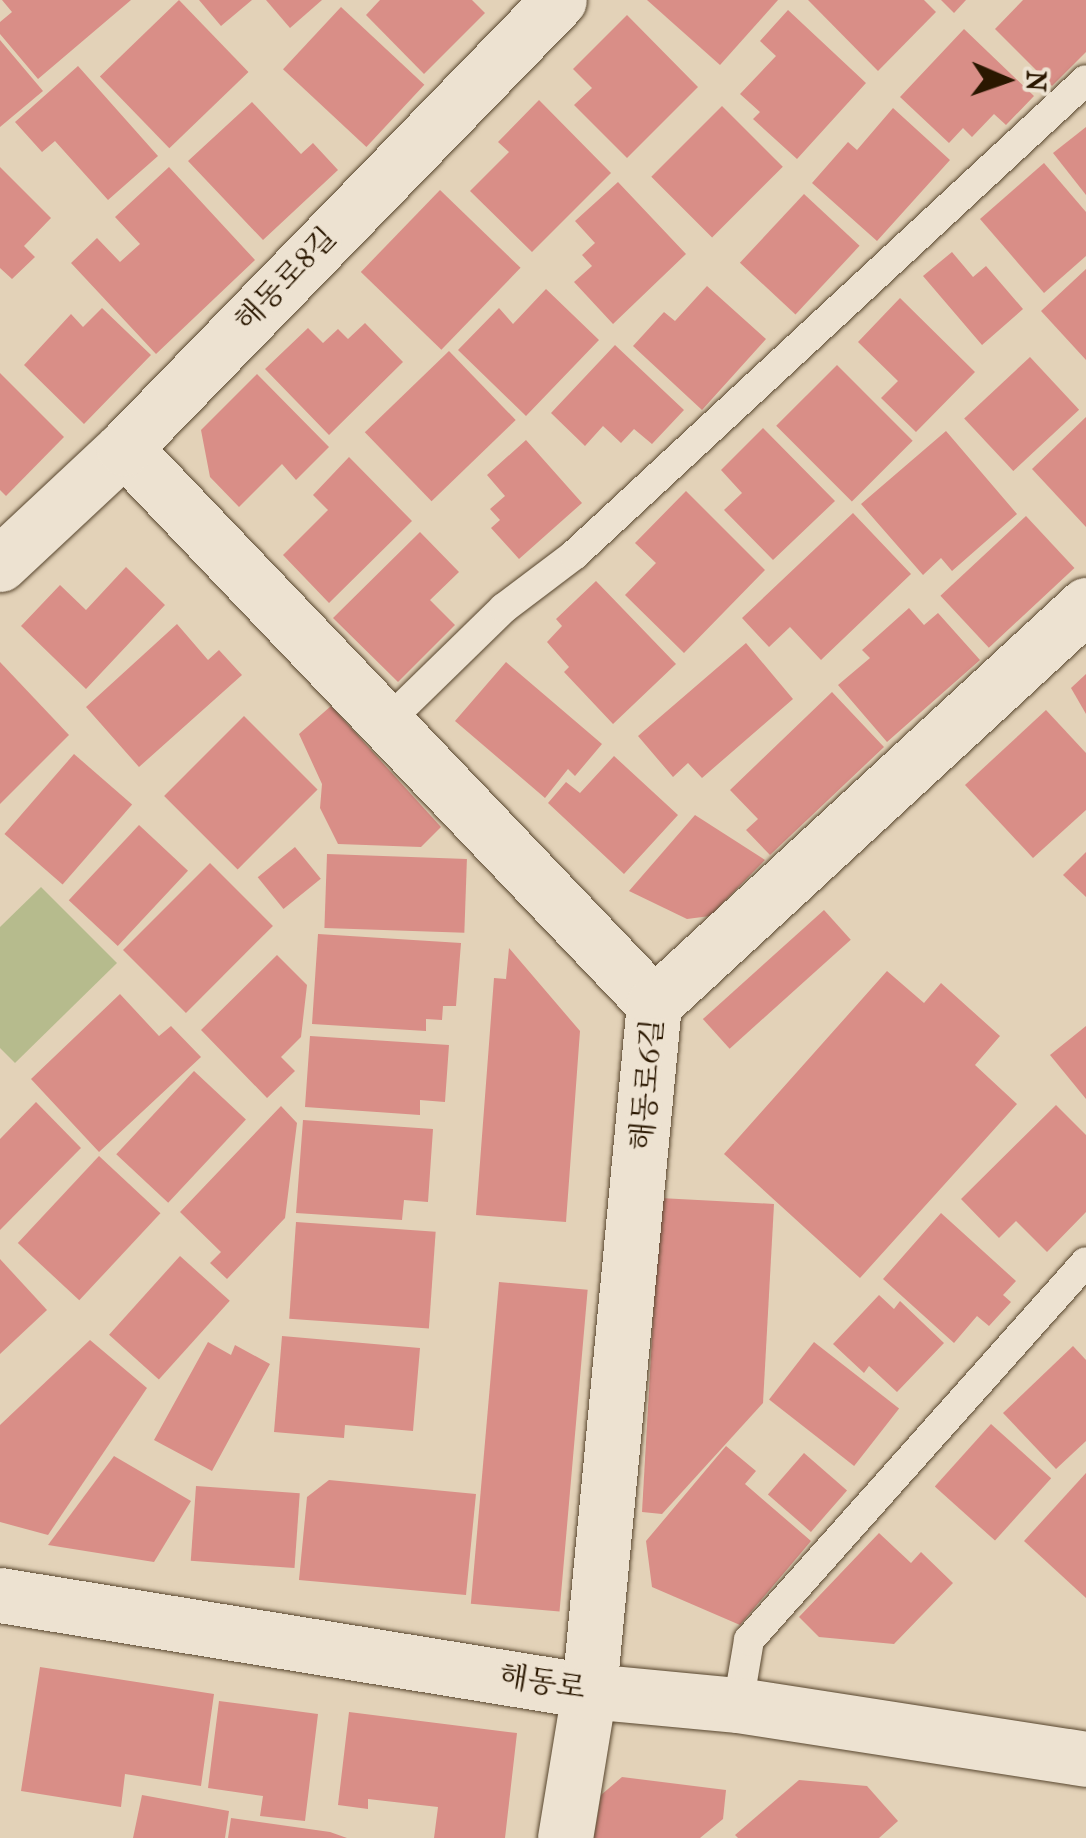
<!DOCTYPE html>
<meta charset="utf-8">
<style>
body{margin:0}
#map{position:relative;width:1086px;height:1838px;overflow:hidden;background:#e3d2b8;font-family:"IM FELL French Canon","Noto Serif KR",serif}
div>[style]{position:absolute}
.green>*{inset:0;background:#b6bb8d}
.building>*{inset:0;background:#d98e87;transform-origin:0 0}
.roads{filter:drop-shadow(0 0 2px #58462e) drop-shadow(0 0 2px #58462e)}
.service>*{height:30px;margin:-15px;padding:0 15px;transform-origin:15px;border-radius:15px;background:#ede2d1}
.minor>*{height:55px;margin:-27.5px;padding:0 27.5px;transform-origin:27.5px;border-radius:27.5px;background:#ede2d1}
.tertiary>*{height:55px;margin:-27.5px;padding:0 27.5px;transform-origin:27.5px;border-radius:27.5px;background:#ede2d1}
span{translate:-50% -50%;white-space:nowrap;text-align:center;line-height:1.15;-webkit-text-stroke:9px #ede2d1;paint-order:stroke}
.street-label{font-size:30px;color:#2a1700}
.north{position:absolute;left:956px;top:30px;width:100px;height:100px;-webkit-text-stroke:8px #ede2d1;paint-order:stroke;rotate:92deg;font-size:28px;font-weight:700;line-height:40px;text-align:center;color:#2a1700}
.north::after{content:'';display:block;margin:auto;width:35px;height:45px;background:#2a1700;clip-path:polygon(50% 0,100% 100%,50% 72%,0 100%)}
</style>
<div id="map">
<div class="green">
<i style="clip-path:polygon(41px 887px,117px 963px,15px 1063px,0 1048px,0 927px)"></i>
</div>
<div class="building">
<i style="clip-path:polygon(2px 0,131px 0,38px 79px,0 34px,0 22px,12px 12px)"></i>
<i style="left:179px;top:0;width:100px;height:110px;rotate:46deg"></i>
<i style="clip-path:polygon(199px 0,252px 0,221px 26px)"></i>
<i style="clip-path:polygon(266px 0,322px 0,290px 28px)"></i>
<i style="clip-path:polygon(380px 0,472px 0,485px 13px,424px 74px,366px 15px)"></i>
<i style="clip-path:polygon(647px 0,778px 0,720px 65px)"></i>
<i style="clip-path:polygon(808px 0,924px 0,936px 12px,878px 71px)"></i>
<i style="clip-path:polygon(941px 0,966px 0,954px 13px)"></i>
<i style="clip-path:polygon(1023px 0,1086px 0,1086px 52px,1052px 86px,995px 29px)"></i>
<i style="left:341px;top:7px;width:114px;height:85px;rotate:43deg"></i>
<i style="clip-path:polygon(788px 10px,866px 83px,797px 159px,753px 119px,760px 112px,740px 94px,776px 56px,760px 41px)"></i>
<i style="clip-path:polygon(627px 15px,698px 87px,627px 158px,574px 105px,592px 88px,573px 69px)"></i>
<i style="clip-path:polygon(964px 29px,1034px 96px,1006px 125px,994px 114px,972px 137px,963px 128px,949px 143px,900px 97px)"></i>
<i style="clip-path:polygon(0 40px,43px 91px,0 127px)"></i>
<i style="clip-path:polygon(78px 66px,158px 156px,108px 200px,55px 141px,42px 152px,15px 122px)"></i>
<i style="clip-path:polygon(539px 100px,611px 173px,532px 252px,470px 191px,509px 152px,498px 142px)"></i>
<i style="clip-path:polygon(252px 102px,301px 154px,313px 143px,338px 170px,263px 240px,188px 161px)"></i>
<i style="left:722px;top:106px;width:86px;height:100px;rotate:45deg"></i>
<i style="clip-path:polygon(893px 108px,950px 160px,877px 241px,812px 183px,848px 142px,857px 150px)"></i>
<i style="clip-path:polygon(1086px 127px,1086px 195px,1053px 153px)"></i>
<i style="clip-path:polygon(1044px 163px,1086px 212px,1086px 256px,1044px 293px,980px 219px)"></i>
<i style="clip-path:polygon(0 167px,51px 218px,24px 246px,35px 257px,12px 279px,0 268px)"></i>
<i style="clip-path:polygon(169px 167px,255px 260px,156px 354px,71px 263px,97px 238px,120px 262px,140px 244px,115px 217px)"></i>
<i style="clip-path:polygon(618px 182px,686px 254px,613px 324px,574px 282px,592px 266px,582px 255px,595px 243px,575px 221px)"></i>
<i style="left:440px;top:190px;width:112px;height:114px;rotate:44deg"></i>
<i style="left:804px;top:194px;width:76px;height:94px;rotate:43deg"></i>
<i style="clip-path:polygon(952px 252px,973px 277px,986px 266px,1023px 309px,982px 345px,923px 276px)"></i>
<i style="clip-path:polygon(1086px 269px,1086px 360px,1041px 311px)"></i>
<i style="clip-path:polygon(707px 286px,766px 339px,702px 410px,633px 346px,664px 312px,675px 321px)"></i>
<i style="clip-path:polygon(546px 289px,599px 340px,526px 416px,458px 350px,499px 308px,513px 324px)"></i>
<i style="clip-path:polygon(900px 298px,975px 372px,916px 432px,881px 398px,898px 381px,858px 342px)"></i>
<i style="clip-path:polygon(102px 308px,151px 355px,84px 424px,24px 365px,71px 314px,83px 327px)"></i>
<i style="clip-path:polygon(365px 323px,403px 362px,329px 435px,265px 369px,308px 328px,323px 343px,338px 329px,348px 339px)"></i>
<i style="clip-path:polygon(615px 345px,684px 410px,652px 444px,634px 429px,621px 443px,603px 426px,585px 446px,551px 413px)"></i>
<i style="left:449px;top:351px;width:96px;height:117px;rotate:46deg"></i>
<i style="left:1030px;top:357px;width:72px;height:90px;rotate:47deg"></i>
<i style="left:837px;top:365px;width:107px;height:86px;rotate:45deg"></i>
<i style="clip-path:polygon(0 373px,64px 437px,6px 496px,0 490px)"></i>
<i style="clip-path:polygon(257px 374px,329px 447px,296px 480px,282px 464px,239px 507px,210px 477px,201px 430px)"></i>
<i style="clip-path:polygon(1086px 417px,1086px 527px,1032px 469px)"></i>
<i style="clip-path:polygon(763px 428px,835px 501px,773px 560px,724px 510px,742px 493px,721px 470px)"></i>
<i style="clip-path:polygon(946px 431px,1017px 514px,952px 571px,941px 558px,923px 575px,861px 504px)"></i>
<i style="clip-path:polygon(526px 440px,582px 503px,519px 559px,491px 528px,500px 520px,490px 509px,505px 496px,487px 475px)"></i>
<i style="clip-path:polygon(349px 457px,412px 521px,329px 603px,283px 555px,328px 510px,313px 495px)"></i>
<i style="clip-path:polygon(686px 491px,765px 570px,684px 653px,625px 595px,656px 563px,635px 543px)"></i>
<i style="clip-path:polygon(853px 513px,911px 574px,821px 660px,790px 627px,769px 647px,742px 618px)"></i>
<i style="left:1026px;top:516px;width:71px;height:117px;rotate:47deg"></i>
<i style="clip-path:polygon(420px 532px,459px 572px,430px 600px,455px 625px,398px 682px,333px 618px)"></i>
<i style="clip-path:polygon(126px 567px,165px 605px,86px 689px,21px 626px,60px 585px,86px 610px)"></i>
<i style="clip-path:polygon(596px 581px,676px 664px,613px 724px,564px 672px,569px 667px,547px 642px,562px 626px,556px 619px)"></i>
<i style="clip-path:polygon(909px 608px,924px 625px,938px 613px,980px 660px,887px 742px,838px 685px,870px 658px,862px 650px)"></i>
<i style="clip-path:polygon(177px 624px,208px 660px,219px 650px,242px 675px,139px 767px,86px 707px)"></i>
<i style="clip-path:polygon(746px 643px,793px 699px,702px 778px,688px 763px,673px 777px,638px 736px)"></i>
<i style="clip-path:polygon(0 662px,69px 735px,0 804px)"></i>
<i style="clip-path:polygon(506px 662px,602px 744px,575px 776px,568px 769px,545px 798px,455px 721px)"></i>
<i style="clip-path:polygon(1086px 674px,1086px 714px,1071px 688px)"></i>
<i style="clip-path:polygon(832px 692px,884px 747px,770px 855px,746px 830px,758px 819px,730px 790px)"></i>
<i style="clip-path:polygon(331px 706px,441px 827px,421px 847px,338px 844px,320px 808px,322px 784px,299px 734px)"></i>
<i style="clip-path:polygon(1046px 710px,1086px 753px,1086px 810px,1033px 858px,965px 785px)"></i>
<i style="left:244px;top:716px;width:104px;height:113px;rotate:45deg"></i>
<i style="left:74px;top:754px;width:77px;height:106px;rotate:41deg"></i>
<i style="clip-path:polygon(614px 756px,678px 815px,624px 874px,548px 803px,566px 782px,580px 793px)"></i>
<i style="clip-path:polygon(695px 815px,765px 860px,710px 916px,687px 919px,629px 891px)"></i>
<i style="left:139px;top:825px;width:67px;height:103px;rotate:43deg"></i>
<i style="left:295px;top:847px;width:41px;height:48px;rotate:51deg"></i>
<i style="clip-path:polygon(1086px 852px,1086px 897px,1063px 875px)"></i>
<i style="left:327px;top:854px;width:140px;height:74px;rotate:2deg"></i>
<i style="left:210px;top:863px;width:89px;height:123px;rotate:45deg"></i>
<i style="left:824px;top:910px;width:40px;height:163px;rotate:48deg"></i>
<i style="clip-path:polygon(318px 934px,461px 943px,456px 1006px,443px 1006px,442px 1020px,426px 1019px,426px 1031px,312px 1024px)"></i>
<i style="clip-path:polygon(509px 948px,580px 1031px,566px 1222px,476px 1215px,494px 978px,506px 979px)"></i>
<i style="clip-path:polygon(277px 955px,307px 985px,301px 1037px,281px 1057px,295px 1071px,267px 1098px,201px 1030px)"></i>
<i style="clip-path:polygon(887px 971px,924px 1003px,941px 983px,1000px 1036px,975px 1065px,1017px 1104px,860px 1278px,724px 1154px)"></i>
<i style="clip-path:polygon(120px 994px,159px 1036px,171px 1026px,201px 1057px,99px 1152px,31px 1079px)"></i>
<i style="clip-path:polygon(1086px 1026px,1086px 1099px,1050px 1055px)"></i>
<i style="clip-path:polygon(310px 1036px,449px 1045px,445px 1102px,420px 1100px,420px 1115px,305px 1107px)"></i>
<i style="left:194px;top:1071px;width:71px;height:114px;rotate:43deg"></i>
<i style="clip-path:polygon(36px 1102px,81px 1148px,0 1230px,0 1139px)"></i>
<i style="clip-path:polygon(1056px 1105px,1086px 1135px,1086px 1212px,1047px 1252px,1016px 1221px,999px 1238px,961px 1199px)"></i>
<i style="clip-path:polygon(281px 1106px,297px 1123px,285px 1218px,227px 1279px,210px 1263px,221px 1252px,180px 1212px)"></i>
<i style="clip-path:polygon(303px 1120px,433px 1129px,428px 1202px,404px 1200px,402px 1220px,296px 1213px)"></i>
<i style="left:99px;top:1156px;width:84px;height:119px;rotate:43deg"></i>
<i style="clip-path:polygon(660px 1198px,774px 1204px,763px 1403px,662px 1514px,642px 1512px)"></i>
<i style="clip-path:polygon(941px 1213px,1016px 1281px,1003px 1295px,1011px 1302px,989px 1326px,977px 1316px,954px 1343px,883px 1279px)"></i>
<i style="left:296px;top:1222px;width:140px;height:97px;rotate:4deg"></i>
<i style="left:180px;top:1256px;width:67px;height:106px;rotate:42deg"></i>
<i style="clip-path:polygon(0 1259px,47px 1310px,0 1354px)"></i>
<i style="left:499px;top:1282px;width:89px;height:323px;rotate:5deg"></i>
<i style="clip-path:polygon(879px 1295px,894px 1309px,900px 1301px,944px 1343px,897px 1392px,869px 1366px,864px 1373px,833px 1344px)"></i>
<i style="clip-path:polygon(282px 1336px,420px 1348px,413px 1431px,345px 1425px,344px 1438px,274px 1432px)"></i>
<i style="clip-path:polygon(90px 1340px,147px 1388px,48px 1535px,0 1522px,0 1425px)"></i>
<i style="clip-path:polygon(208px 1342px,231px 1355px,235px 1345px,270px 1364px,212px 1471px,154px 1440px)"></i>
<i style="left:814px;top:1342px;width:108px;height:73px;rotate:38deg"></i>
<i style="clip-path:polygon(1073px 1346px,1086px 1360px,1086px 1441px,1056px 1469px,1003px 1413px)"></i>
<i style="left:991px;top:1424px;width:81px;height:84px;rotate:42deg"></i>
<i style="clip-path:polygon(726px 1446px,756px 1471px,745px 1484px,811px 1541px,740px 1625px,652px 1587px,646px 1541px)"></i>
<i style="left:804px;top:1453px;width:57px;height:55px;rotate:41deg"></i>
<i style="clip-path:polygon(114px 1456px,191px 1501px,154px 1562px,48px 1545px)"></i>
<i style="clip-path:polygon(1086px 1473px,1086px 1598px,1024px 1541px)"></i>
<i style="clip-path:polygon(329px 1480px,476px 1494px,466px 1595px,299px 1580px,307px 1497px)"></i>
<i style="left:196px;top:1486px;width:104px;height:75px;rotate:4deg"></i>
<i style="clip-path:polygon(879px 1533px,911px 1563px,921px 1552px,953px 1583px,894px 1644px,819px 1637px,799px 1617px)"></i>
<i style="clip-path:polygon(40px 1667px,214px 1694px,201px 1786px,125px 1774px,121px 1807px,21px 1791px)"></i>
<i style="clip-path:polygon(219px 1701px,318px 1714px,305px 1821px,260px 1816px,263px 1796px,208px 1788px)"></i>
<i style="clip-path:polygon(349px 1712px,517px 1733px,505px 1838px,434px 1838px,438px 1807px,368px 1799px,368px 1809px,338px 1805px)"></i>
<i style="clip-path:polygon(622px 1777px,726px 1790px,723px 1819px,700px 1838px,594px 1838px,601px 1795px)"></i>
<i style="clip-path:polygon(799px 1780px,867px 1786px,898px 1821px,879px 1838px,738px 1838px,735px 1835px)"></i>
<i style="clip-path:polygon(142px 1795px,229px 1811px,225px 1838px,133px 1838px)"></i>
<i style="clip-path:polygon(231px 1818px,330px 1832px,347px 1838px,228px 1838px)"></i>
</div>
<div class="roads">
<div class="service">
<i style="left:387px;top:722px;width:163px;rotate:-44.3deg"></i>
<i style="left:504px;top:608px;width:88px;rotate:-37.1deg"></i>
<i style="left:574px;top:555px;width:698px;rotate:-42.85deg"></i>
<i style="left:738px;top:1705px;width:66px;rotate:-80.4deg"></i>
<i style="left:749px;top:1640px;width:506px;rotate:-48.28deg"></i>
</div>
<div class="minor">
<i style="left:124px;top:448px;width:768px;rotate:46.37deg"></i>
<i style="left:0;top:564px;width:170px;rotate:-43.1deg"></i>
<i style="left:124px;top:448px;width:624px;rotate:-45.84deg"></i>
<i style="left:565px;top:1838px;width:149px;rotate:-80.7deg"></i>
<i style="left:589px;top:1691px;width:690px;rotate:-84.6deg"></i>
<i style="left:654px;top:1004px;width:588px;rotate:-42.73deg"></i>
</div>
<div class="tertiary">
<i style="left:0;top:1595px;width:597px;rotate:9.26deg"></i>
<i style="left:589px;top:1691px;width:150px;rotate:5.4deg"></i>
<i style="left:738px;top:1705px;width:352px;rotate:8.8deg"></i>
</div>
</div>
<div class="street-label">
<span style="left:286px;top:280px;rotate:-46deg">해동로8길</span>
<span style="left:648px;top:1085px;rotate:-85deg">해동로6길</span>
<span style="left:542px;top:1683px;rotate:9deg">해동로</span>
</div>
<div class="north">N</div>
</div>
